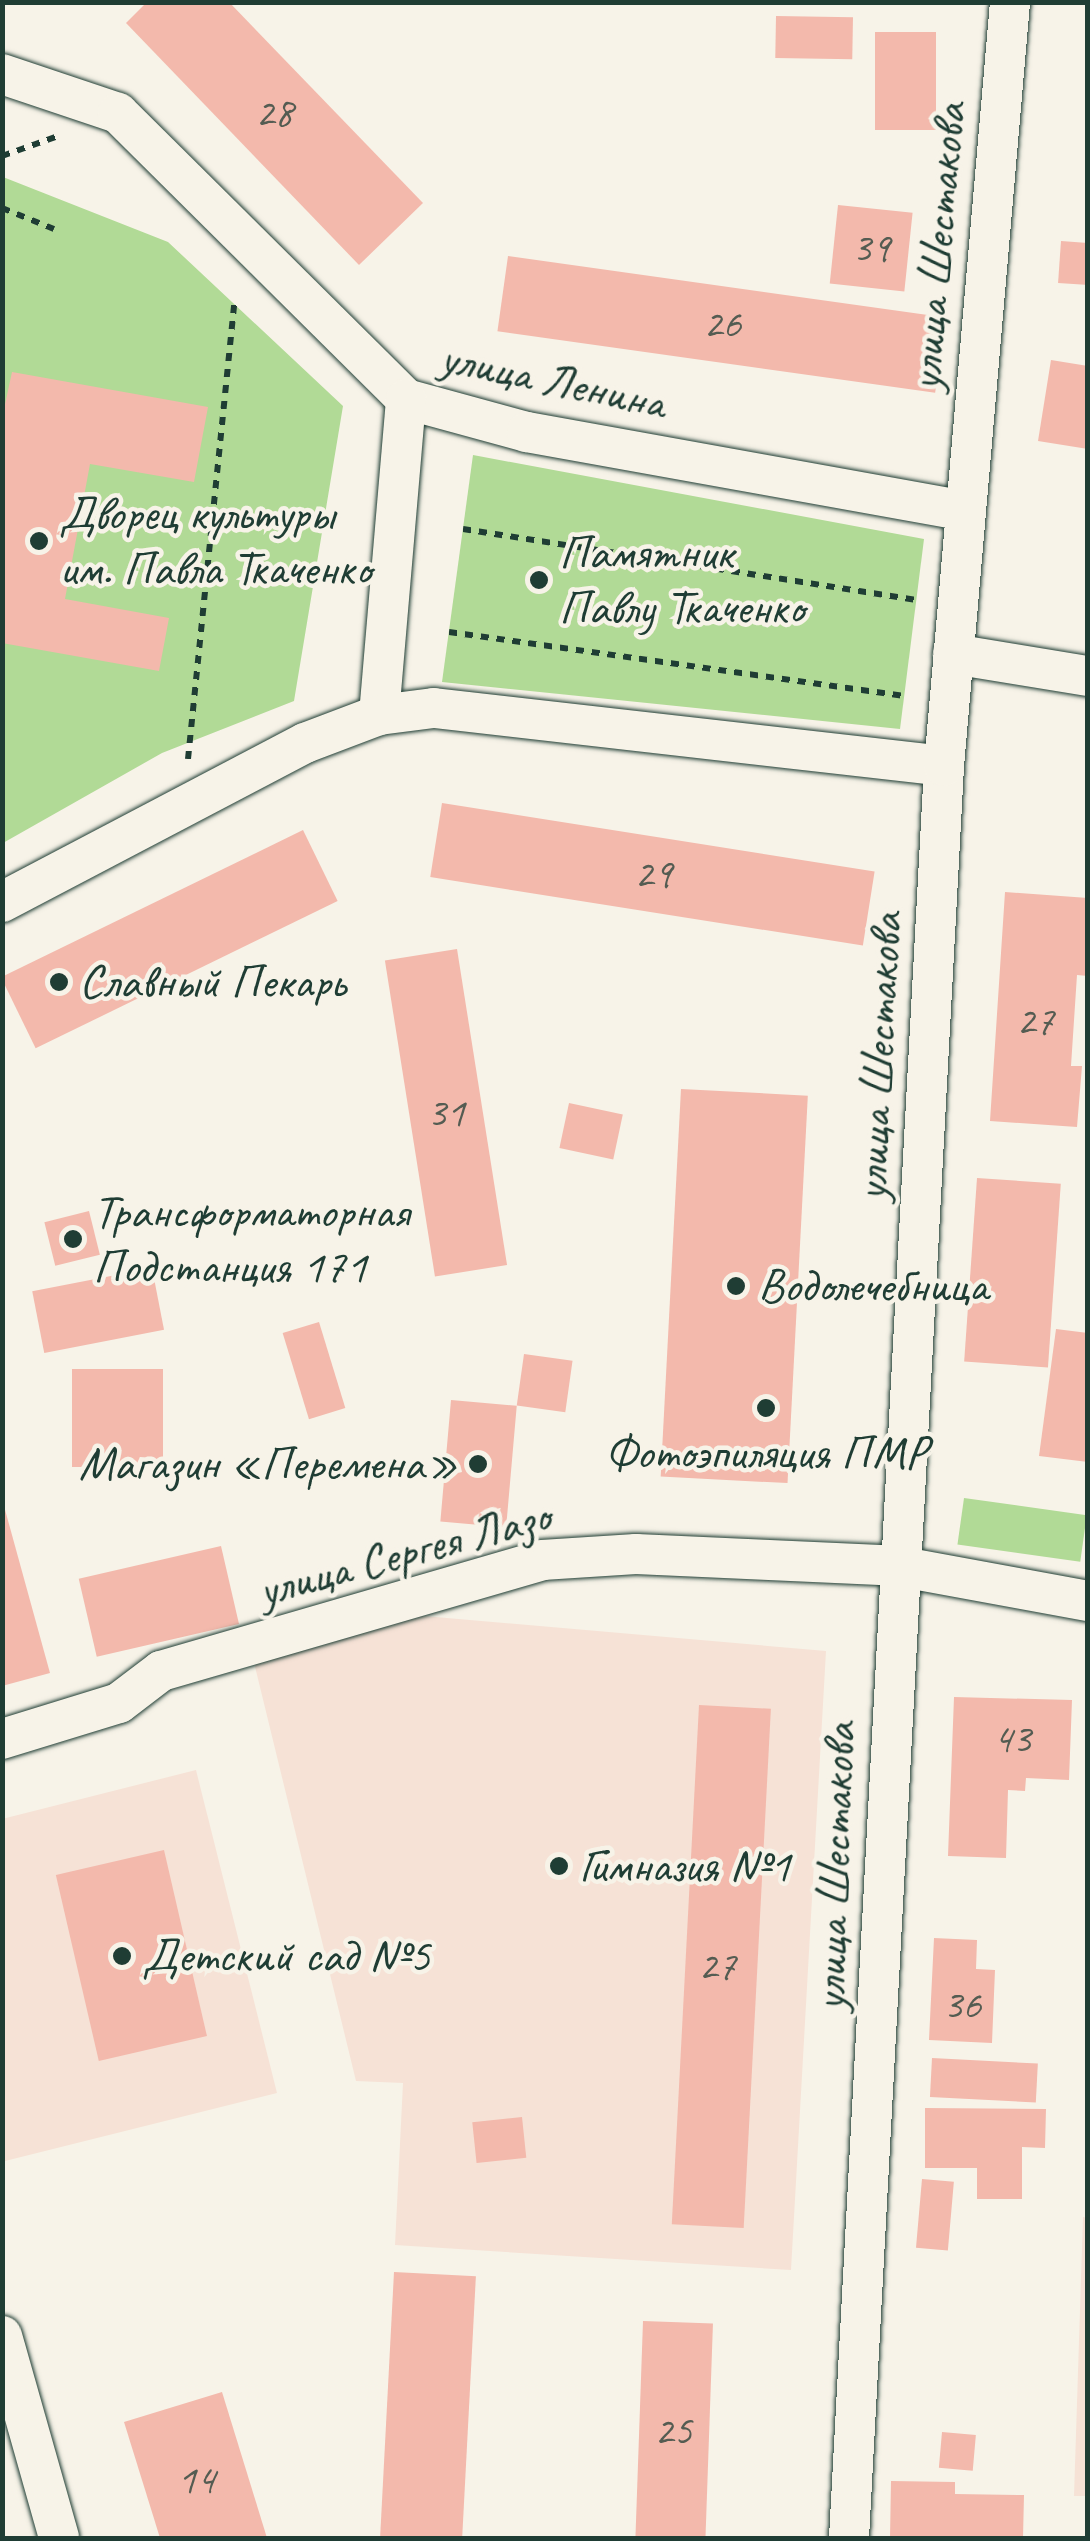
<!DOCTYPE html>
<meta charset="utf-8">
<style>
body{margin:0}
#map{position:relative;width:1090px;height:2541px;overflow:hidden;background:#f7f3e8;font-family:Caveat,sans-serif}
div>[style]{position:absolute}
.built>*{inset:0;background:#f6e2d6}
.green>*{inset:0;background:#b1da96;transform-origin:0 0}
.building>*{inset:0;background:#f3b9ac;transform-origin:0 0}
.path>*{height:6px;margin-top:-3px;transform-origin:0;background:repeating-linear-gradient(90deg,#1f3d34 0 8px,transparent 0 16px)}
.roads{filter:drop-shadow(0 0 2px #1f3d34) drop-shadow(0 0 2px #1f3d34)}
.minor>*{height:40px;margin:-20px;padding:0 20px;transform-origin:20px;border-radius:20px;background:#f7f3e8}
.dots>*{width:28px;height:28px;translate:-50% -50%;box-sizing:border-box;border:5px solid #f7f3e8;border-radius:50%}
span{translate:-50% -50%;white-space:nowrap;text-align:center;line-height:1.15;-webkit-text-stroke:9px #f7f3e8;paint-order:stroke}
.number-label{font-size:42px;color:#545c52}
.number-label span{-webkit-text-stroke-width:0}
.street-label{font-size:48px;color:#1f3d34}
.poi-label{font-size:48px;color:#1f3d34}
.left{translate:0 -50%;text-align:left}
.right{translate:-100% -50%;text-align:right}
.frame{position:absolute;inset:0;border:5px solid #1f3d34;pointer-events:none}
</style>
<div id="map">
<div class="built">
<i style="clip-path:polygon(378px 1612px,826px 1651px,791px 2270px,395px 2245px,403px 2083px,356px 2081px,250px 1646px)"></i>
<i style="clip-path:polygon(196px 1770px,277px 2093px,5px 2161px,2px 1819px)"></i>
<i style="clip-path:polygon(1083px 2217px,1088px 2218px,1087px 2496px,1074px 2496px)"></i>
</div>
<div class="green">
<i style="clip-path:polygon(3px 177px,168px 242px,343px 406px,294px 701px,162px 753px,3px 843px)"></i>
<i style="clip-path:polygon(473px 455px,924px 539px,900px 729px,442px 682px)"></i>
<i style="left:964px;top:1498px;width:124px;height:47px;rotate:8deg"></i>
</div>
<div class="building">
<i style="clip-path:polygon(147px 2px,229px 2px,423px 203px,359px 265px,126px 23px)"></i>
<i style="left:776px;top:16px;width:77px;height:42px;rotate:1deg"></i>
<i style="left:875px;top:32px;width:61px;height:98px"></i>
<i style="left:838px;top:205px;width:75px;height:79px;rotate:6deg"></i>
<i style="left:1061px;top:241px;width:27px;height:42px;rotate:4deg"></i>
<i style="left:508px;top:256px;width:442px;height:76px;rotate:8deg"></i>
<i style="clip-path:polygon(1051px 360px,1088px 366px,1088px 449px,1038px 441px)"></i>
<i style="clip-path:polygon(12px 372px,208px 407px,194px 482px,90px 464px,65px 599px,169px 618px,159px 671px,2px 643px,2px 418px)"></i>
<i style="left:442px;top:803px;width:438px;height:75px;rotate:9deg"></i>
<i style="left:303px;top:830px;width:79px;height:336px;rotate:64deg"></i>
<i style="clip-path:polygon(1005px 892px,1088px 898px,1088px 976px,1077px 975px,1071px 1066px,1082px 1066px,1077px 1127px,990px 1121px)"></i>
<i style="left:457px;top:949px;width:320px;height:73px;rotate:81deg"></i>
<i style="left:681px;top:1089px;width:127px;height:388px;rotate:3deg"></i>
<i style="left:569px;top:1103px;width:55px;height:46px;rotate:12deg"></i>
<i style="left:977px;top:1178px;width:84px;height:184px;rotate:4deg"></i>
<i style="left:89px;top:1211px;width:45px;height:46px;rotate:76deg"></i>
<i style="left:152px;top:1268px;width:63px;height:122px;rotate:79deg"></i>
<i style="left:319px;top:1322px;width:90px;height:38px;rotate:73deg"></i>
<i style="clip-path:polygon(1056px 1329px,1088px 1333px,1088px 1462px,1039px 1456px)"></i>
<i style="left:524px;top:1354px;width:49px;height:52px;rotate:8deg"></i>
<i style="left:163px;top:1369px;width:98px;height:91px;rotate:90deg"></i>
<i style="left:451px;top:1400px;width:66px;height:122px;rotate:5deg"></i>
<i style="clip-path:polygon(4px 1506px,50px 1673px,2px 1686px,2px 1507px)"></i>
<i style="left:221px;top:1546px;width:80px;height:146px;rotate:77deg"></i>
<i style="clip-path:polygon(954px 1697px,1072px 1700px,1069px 1780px,1026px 1778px,1025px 1791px,1008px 1790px,1006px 1858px,948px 1856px)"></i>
<i style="left:699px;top:1705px;width:72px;height:520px;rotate:3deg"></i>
<i style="left:164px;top:1850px;width:191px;height:111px;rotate:77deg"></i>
<i style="clip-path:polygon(934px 1938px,977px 1940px,976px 1969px,995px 1970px,992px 2043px,929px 2040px)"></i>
<i style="left:932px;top:2058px;width:106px;height:39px;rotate:3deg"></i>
<i style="clip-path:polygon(925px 2108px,1046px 2109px,1045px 2148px,1022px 2147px,1022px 2199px,977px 2199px,977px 2168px,925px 2168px)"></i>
<i style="left:522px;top:2117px;width:41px;height:50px;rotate:84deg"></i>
<i style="left:922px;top:2179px;width:32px;height:69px;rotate:5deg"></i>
<i style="left:394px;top:2272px;width:82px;height:266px;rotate:3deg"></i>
<i style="left:643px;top:2321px;width:70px;height:217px;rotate:2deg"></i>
<i style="clip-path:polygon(222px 2392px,267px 2538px,160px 2538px,124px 2422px)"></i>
<i style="left:942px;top:2432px;width:34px;height:36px;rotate:5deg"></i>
<i style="clip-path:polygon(891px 2481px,955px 2482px,955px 2494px,1024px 2495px,1023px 2538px,890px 2538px)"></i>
</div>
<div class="path">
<i style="left:2px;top:156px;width:63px;rotate:-19.6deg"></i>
<i style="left:2px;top:208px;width:56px;rotate:22deg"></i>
<i style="left:463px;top:529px;width:459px;rotate:8.9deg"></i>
<i style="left:449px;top:632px;width:460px;rotate:8deg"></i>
<i style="left:188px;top:759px;width:457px;rotate:-84.2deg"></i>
</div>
<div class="roads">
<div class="minor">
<i style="left:2px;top:74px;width:122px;rotate:18.6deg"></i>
<i style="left:118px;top:113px;width:406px;rotate:44.8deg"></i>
<i style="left:406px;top:399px;width:125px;rotate:15.3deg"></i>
<i style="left:527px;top:432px;width:442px;rotate:10.2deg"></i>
<i style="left:953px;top:654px;width:137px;rotate:9.3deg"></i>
<i style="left:379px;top:715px;width:317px;rotate:-85.1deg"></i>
<i style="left:2px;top:902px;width:342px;rotate:-27.7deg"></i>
<i style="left:305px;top:743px;width:79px;rotate:-20.7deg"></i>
<i style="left:379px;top:715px;width:55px;rotate:-7.3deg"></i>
<i style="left:434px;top:708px;width:513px;rotate:6.49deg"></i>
<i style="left:2px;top:1739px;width:122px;rotate:-17.1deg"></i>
<i style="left:119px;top:1703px;width:53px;rotate:-37.3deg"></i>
<i style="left:161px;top:1671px;width:397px;rotate:-16.2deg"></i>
<i style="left:542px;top:1560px;width:94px;rotate:-3.7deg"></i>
<i style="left:636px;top:1554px;width:261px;rotate:2.6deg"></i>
<i style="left:897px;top:1566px;width:194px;rotate:10.4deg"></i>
<i style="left:2px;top:2336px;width:210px;rotate:74.2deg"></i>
<i style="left:849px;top:2538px;width:1775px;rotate:-86.93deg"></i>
<i style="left:944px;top:766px;width:767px;rotate:-85.06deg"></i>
</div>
</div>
<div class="dots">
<i style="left:39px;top:541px;background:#1f3d34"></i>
<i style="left:539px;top:580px;background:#1f3d34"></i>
<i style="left:59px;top:982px;background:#1f3d34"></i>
<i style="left:73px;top:1239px;background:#1f3d34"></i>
<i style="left:736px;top:1286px;background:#1f3d34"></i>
<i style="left:766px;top:1408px;background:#1f3d34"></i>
<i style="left:478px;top:1464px;background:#1f3d34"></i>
<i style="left:559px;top:1866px;background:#1f3d34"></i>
<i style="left:122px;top:1956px;background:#1f3d34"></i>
</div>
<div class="number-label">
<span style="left:274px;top:113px">28</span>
<span style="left:871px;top:248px">39</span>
<span style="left:722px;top:324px">26</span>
<span style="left:653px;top:874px">29</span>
<span style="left:1035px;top:1021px">27</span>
<span style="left:446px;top:1113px">31</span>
<span style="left:1012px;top:1739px">43</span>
<span style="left:717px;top:1966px">27</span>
<span style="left:962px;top:2005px">36</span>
<span style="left:673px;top:2431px">25</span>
<span style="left:196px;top:2480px">14</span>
</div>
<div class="street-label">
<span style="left:937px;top:247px;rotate:-85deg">улица Шестакова</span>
<span style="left:553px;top:380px;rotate:12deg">улица Ленина</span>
<span style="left:878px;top:1057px;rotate:-87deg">улица Шестакова</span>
<span style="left:404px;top:1553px;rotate:-15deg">улица Сергея Лазо</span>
<span style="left:834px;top:1867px;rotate:-88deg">улица Шестакова</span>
</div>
<div class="poi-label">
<span class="left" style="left:59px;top:541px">Дворец культуры<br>им. Павла Ткаченко</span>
<span class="left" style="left:559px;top:580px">Памятник<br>Павлу Ткаченко</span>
<span class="left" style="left:79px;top:982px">Славный Пекарь</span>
<span class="left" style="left:93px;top:1239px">Трансформаторная<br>Подстанция 171</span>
<span class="left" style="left:758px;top:1286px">Водолечебница</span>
<span style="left:766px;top:1453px">Фотоэпиляция ПМР</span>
<span class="right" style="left:458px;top:1464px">Магазин «Перемена»</span>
<span class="left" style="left:579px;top:1866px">Гимназия №1</span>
<span class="left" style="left:142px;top:1956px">Детский сад №5</span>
</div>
<div class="frame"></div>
</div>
